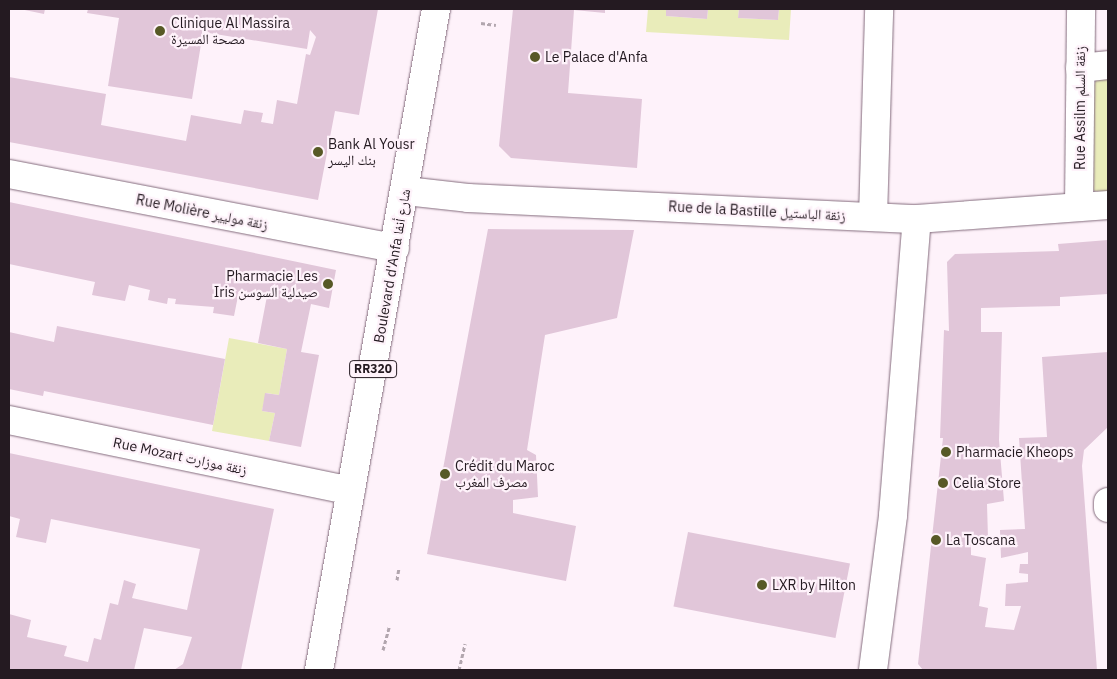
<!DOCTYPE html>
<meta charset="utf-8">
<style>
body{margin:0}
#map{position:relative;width:1117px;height:679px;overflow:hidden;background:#fef2fa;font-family:"IBM Plex Sans","Noto Naskh Arabic",sans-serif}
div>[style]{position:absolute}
.green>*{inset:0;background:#e9ecba}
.building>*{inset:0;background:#e1c6d9;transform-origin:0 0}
.path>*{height:3px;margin-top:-1.5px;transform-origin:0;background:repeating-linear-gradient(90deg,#b2a6ae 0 4px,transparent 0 6.5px)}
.roads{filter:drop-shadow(0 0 1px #846c7d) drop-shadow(0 0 1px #846c7d)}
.minor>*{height:28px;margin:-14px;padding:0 14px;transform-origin:14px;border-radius:14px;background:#fff}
.major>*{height:28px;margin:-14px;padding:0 14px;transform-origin:14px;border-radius:14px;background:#fff}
.dots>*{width:14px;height:14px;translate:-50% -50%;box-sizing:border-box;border:2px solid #fef2fa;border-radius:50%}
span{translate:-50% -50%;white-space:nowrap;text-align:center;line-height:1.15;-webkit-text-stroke:4.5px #fef2fa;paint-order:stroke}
.shield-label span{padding:1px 4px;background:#fef2fa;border:1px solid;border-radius:4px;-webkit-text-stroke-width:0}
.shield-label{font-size:12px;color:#241a21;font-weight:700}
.poi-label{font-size:14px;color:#241a21}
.left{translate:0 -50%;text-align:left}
.right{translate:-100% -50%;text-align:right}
.street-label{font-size:14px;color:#241a21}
.frame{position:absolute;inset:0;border:10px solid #241a21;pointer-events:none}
</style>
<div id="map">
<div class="green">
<i style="clip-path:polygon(648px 9px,666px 9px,666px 16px,707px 19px,708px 9px,739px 9px,738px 18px,778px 20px,779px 9px,791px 9px,789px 40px,646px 32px)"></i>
<i style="clip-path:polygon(1108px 76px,1108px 196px,1092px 190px,1093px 87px,1097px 78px)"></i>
<i style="clip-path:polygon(229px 338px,287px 349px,279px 395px,266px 393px,262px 411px,275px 413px,269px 441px,212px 431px)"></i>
</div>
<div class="building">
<i style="clip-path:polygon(20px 9px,45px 9px,44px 14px)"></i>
<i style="clip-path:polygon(88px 9px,378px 9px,359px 115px,335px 111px,318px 200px,9px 142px,9px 77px,106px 94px,101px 125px,186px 141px,191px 115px,241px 124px,244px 110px,263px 113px,261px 122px,273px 124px,277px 100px,297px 104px,306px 54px,310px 55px,316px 37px,310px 30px,307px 49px,203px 32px,192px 99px,108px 86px,119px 18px,87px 13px)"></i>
<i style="clip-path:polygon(513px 9px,605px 9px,605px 13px,574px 10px,568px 93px,642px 99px,637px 168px,511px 158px,499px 146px)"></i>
<i style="clip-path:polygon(666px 9px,708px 9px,707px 19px,666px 16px)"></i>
<i style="clip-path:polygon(739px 9px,779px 9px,778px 20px,738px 18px)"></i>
<i style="clip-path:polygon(9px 202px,336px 270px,329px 308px,311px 304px,301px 352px,319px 355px,301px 447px,269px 441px,275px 413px,262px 411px,265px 393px,279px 395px,287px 349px,258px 343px,267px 296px,239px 291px,234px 316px,213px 313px,214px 307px,175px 304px,176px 299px,168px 298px,167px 304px,148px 300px,150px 290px,129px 285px,125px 301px,92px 295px,95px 282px,9px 264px)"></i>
<i style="clip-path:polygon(488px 229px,634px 230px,617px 318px,545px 335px,527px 450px,536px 455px,538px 497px,513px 500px,513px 513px,576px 526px,566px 581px,427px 554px)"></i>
<i style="clip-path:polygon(1108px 240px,1108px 294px,1060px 297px,1060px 306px,981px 308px,981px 332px,1002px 332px,999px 440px,1004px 501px,987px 504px,988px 538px,971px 536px,971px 555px,986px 558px,979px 606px,988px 608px,985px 627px,1014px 630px,1021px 606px,1005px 606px,1006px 584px,1028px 582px,1028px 574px,1019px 573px,1020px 564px,1028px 564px,1028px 552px,1001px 558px,1000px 530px,1025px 529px,1019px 438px,1047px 437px,1042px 357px,1108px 352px,1108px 427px,1084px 450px,1082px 466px,1097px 670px,923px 670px,918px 664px,943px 438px,940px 438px,944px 330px,949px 331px,947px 262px,955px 254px,1059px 251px,1058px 244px)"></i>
<i style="clip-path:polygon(57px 326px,225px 359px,213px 425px,44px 391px,43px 396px,9px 389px,9px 332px,54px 342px)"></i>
<i style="clip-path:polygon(9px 453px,274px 509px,241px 670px,174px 670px,183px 664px,192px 637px,144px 628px,134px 670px,9px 670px,9px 614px,31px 620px,27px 637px,67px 646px,64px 656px,88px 662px,94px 638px,101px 640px,110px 603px,118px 605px,124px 580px,136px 584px,132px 598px,187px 610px,200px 549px,51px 519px,46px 543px,16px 537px,20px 519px,9px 516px)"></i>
<i style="left:688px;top:532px;width:165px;height:76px;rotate:11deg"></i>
</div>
<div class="path">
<i style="left:481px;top:23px;width:15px;rotate:8deg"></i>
<i style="left:397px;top:580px;width:12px;rotate:-81deg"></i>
<i style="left:383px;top:650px;width:24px;rotate:-75deg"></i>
<i style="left:459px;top:670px;width:27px;rotate:-77deg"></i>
</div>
<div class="roads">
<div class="minor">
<i style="left:1080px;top:68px;width:28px;rotate:-6deg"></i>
<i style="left:9px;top:174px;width:393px;rotate:10.9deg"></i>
<i style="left:406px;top:191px;width:62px;rotate:6.4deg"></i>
<i style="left:468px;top:198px;width:449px;rotate:2.7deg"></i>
<i style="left:917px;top:219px;width:192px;rotate:-4.2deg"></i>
<i style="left:1079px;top:207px;width:198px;rotate:-89.4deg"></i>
<i style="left:873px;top:217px;width:208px;rotate:-88.3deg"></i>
<i style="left:9px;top:420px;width:349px;rotate:11.7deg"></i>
<i style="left:1108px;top:502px;width:6px;rotate:90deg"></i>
<i style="left:873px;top:670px;width:156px;rotate:-82.6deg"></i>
<i style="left:893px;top:515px;width:297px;rotate:-85.4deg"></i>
</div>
<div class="major">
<i style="left:319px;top:670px;width:671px;rotate:-79.96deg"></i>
</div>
</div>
<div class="dots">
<i style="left:160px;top:31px;background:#575926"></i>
<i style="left:535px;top:57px;background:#575926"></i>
<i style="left:318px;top:152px;background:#575926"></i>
<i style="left:328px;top:284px;background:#575926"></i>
<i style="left:946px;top:452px;background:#575926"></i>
<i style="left:445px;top:474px;background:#575926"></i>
<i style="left:943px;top:483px;background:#575926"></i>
<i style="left:936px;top:540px;background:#575926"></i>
<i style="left:762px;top:585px;background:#575926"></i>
</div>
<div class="shield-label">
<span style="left:373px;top:369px">RR320</span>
</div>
<div class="poi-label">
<span class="left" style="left:171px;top:31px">Clinique Al Massira<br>مصحة المسيرة</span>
<span class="left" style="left:545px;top:57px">Le Palace d'Anfa</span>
<span class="left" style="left:328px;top:152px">Bank Al Yousr<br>بنك اليسر</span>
<span class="right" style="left:318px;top:284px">Pharmacie Les<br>Iris صيدلية السوسن</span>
<span class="left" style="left:956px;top:452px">Pharmacie Kheops</span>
<span class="left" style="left:455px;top:474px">Crédit du Maroc<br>مصرف المغرب</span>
<span class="left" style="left:953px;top:483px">Celia Store</span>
<span class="left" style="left:946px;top:540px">La Toscana</span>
<span class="left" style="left:772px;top:585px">LXR by Hilton</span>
</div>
<div class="street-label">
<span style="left:1080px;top:108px;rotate:-90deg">Rue Assilm زنقة السلم</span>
<span style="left:757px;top:211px;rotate:3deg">Rue de la Bastille زنقة الباستيل</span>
<span style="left:202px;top:212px;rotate:11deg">Rue Molière زنقة موليير</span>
<span style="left:392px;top:266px;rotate:-80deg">Boulevard d'Anfa شارع أنفا</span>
<span style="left:180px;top:456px;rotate:12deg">Rue Mozart زنقة موزارت</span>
</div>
<div class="frame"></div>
</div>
